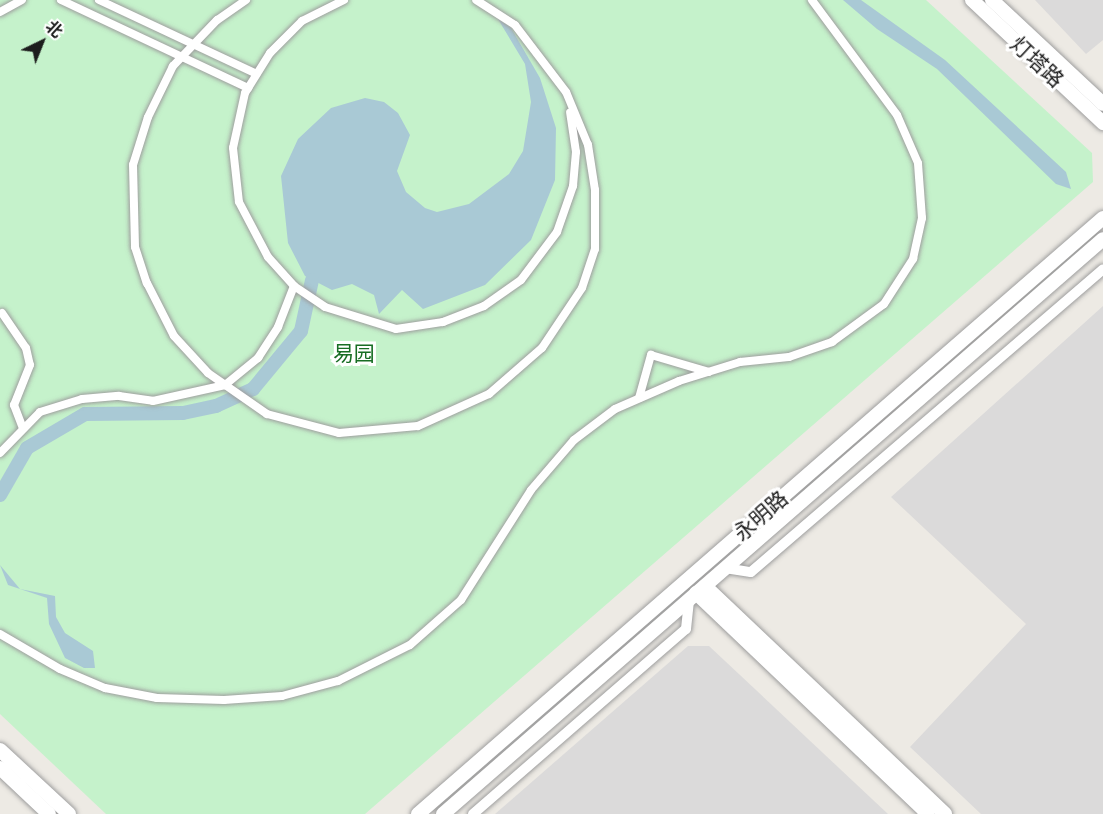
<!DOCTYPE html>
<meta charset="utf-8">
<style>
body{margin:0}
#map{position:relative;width:1103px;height:814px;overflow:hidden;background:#edeae4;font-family:Inter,"Noto Sans SC",sans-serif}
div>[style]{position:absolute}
.residential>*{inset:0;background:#dbdada}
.park>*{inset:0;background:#c5f2cb}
.water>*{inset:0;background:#a9c9d5}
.canal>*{height:14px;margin:-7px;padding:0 7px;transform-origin:7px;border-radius:7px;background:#a9c9d5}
.roads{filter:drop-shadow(0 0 2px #9e9e9e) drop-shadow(0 0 2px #9e9e9e)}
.pedestrian>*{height:8px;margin:-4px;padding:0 4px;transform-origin:4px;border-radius:4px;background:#fff}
.minor>*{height:10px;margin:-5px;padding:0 5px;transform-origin:5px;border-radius:5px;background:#fff}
.tertiary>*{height:14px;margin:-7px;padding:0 7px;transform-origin:7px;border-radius:7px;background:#fff}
span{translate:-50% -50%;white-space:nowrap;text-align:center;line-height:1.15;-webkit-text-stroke:6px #fff;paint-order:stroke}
.street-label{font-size:21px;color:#1d1d1d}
.park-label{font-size:21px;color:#186d24}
.north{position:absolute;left:12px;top:12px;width:60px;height:60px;-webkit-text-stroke:4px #fff;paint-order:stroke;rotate:43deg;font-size:16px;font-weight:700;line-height:24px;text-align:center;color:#1d1d1d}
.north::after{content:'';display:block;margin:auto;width:21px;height:27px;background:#1d1d1d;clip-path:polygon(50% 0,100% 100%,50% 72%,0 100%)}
</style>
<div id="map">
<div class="residential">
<i style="clip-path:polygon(1035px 0,1103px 0,1103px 40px,1086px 54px)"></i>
<i style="clip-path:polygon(1103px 306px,1103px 814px,981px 814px,910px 747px,1026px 624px,891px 497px)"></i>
<i style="clip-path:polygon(688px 646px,709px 646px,888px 814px,495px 814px)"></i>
</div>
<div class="park">
<i style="clip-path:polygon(0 0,926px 0,1092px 153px,1093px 182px,365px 814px,106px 814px,0 714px)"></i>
</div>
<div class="water">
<i style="clip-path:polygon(843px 0,861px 0,945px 60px,1066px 172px,1071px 189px,1056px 184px,937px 69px,877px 29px)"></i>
<i style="clip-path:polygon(498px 19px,511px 28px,540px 78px,556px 128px,555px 180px,531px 240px,485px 285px,423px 309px,402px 290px,379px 314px,374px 295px,352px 284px,332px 290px,305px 276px,288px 243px,281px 176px,298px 139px,331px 108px,365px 98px,384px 102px,398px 113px,410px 135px,397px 171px,406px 192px,425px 208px,437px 212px,469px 204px,509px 174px,523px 151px,531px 102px,525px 64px)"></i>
<i style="clip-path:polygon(0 565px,20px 589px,55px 596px,56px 617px,65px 633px,93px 651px,95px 668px,84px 668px,65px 658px,49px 624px,47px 598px,8px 585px)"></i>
</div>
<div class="canal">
<i style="left:0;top:495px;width:54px;rotate:-60.1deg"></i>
<i style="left:27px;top:448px;width:67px;rotate:-30.4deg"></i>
<i style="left:85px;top:414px;width:98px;rotate:-0.6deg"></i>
<i style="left:183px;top:413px;width:34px;rotate:-12deg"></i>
<i style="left:216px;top:406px;width:41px;rotate:-24.7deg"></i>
<i style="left:253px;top:389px;width:75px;rotate:-50.4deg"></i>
<i style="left:301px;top:331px;width:52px;rotate:-77.8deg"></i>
</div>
<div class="roads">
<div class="pedestrian">
<i style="left:61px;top:0;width:207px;rotate:25.2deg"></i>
<i style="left:99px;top:0;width:174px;rotate:25.1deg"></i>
<i style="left:246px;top:0;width:35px;rotate:145deg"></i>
<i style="left:217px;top:20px;width:64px;rotate:133.7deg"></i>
<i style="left:173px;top:66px;width:57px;rotate:116.1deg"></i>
<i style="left:148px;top:117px;width:50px;rotate:107.4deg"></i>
<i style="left:133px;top:165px;width:82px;rotate:88.6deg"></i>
<i style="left:135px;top:247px;width:38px;rotate:72deg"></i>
<i style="left:147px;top:283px;width:59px;rotate:63deg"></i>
<i style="left:174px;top:336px;width:50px;rotate:47.4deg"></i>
<i style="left:208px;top:373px;width:72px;rotate:34.8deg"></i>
<i style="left:267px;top:414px;width:74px;rotate:14.8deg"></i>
<i style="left:339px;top:433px;width:79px;rotate:-5.1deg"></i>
<i style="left:418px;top:426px;width:78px;rotate:-24.3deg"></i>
<i style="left:489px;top:394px;width:70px;rotate:-41deg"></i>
<i style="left:542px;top:348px;width:72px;rotate:-56.3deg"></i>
<i style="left:582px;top:288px;width:41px;rotate:-71.6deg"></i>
<i style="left:595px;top:249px;width:59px;rotate:-90deg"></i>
<i style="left:595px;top:190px;width:46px;rotate:-98.8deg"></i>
<i style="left:588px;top:145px;width:57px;rotate:-112.5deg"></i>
<i style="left:566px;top:92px;width:84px;rotate:-127.3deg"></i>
<i style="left:515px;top:25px;width:46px;rotate:-147.3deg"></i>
<i style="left:344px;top:0;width:47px;rotate:153.4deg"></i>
<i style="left:302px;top:21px;width:45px;rotate:135deg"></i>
<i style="left:270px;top:53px;width:47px;rotate:122deg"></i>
<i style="left:245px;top:93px;width:56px;rotate:102.3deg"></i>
<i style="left:233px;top:148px;width:54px;rotate:83.7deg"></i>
<i style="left:239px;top:202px;width:62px;rotate:62.2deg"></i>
<i style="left:268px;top:257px;width:39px;rotate:48deg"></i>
<i style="left:294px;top:286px;width:37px;rotate:34deg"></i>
<i style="left:325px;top:307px;width:74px;rotate:17.2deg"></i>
<i style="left:396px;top:329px;width:48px;rotate:-8.5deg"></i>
<i style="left:443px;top:322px;width:44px;rotate:-21.3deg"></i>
<i style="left:484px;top:306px;width:45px;rotate:-35.1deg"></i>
<i style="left:521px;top:280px;width:60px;rotate:-53.1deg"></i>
<i style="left:557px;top:232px;width:49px;rotate:-70.8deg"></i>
<i style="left:573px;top:186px;width:34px;rotate:-85deg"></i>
<i style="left:576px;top:152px;width:40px;rotate:-98.5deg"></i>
<i style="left:0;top:12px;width:25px;rotate:-29deg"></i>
<i style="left:2px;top:313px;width:42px;rotate:55.6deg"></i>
<i style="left:26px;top:348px;width:17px;rotate:77deg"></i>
<i style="left:30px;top:365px;width:43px;rotate:111.8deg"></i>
<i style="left:14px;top:405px;width:25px;rotate:69deg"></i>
<i style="left:639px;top:398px;width:45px;rotate:-74.4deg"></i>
<i style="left:651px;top:355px;width:60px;rotate:16.3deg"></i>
<i style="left:0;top:453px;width:57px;rotate:-45.7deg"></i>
<i style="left:40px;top:412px;width:44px;rotate:-17.2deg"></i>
<i style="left:82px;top:399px;width:37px;rotate:-5deg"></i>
<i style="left:119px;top:396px;width:34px;rotate:8deg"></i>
<i style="left:153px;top:401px;width:74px;rotate:-12.5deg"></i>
<i style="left:225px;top:385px;width:43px;rotate:-39.3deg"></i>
<i style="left:258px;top:358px;width:37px;rotate:-57deg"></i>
<i style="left:278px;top:327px;width:44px;rotate:-68.7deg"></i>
<i style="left:0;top:634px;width:69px;rotate:30.3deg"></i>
<i style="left:60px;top:669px;width:49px;rotate:22.9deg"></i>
<i style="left:105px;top:688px;width:53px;rotate:10.9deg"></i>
<i style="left:157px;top:698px;width:67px;rotate:1.7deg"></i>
<i style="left:224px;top:700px;width:58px;rotate:-3.9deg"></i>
<i style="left:282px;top:696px;width:58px;rotate:-15deg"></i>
<i style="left:338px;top:681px;width:80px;rotate:-26.6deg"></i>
<i style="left:410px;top:645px;width:68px;rotate:-41.4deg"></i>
<i style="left:461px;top:600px;width:130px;rotate:-57.5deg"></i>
<i style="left:531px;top:490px;width:66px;rotate:-49.3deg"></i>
<i style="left:574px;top:440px;width:51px;rotate:-37.1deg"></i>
<i style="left:615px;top:409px;width:70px;rotate:-23.6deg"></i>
<i style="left:679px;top:381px;width:64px;rotate:-17.3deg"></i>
<i style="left:740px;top:362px;width:49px;rotate:-5.8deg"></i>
<i style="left:789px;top:357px;width:46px;rotate:-19.2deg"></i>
<i style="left:832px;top:342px;width:64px;rotate:-36.2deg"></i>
<i style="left:884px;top:304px;width:54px;rotate:-57.2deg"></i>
<i style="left:913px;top:259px;width:42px;rotate:-77.6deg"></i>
<i style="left:922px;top:218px;width:55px;rotate:-94.2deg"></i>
<i style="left:918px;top:163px;width:52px;rotate:-113.6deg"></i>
<i style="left:897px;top:115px;width:143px;rotate:-126.5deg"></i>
</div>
<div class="minor">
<i style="left:725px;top:568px;width:26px;rotate:9deg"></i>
<i style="left:751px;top:572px;width:464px;rotate:-40.7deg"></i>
<i style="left:473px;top:814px;width:282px;rotate:-41deg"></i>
<i style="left:686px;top:629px;width:30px;rotate:-84deg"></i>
</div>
<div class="tertiary">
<i style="left:972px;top:0;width:180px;rotate:43.2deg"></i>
<i style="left:992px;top:0;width:152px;rotate:43.1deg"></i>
<i style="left:705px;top:586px;width:331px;rotate:43.5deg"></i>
<i style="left:696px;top:593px;width:320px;rotate:43.6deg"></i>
<i style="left:0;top:750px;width:94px;rotate:42.8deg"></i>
<i style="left:0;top:768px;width:67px;rotate:43.2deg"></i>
<i style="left:418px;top:814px;width:908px;rotate:-41.03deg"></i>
<i style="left:443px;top:814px;width:875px;rotate:-41.06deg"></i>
</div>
</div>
<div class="street-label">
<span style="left:1037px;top:62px;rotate:43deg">灯塔路</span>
<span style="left:761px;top:516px;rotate:-41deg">永明路</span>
</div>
<div class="park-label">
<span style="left:354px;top:354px">易园</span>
</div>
<div class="north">北</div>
</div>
